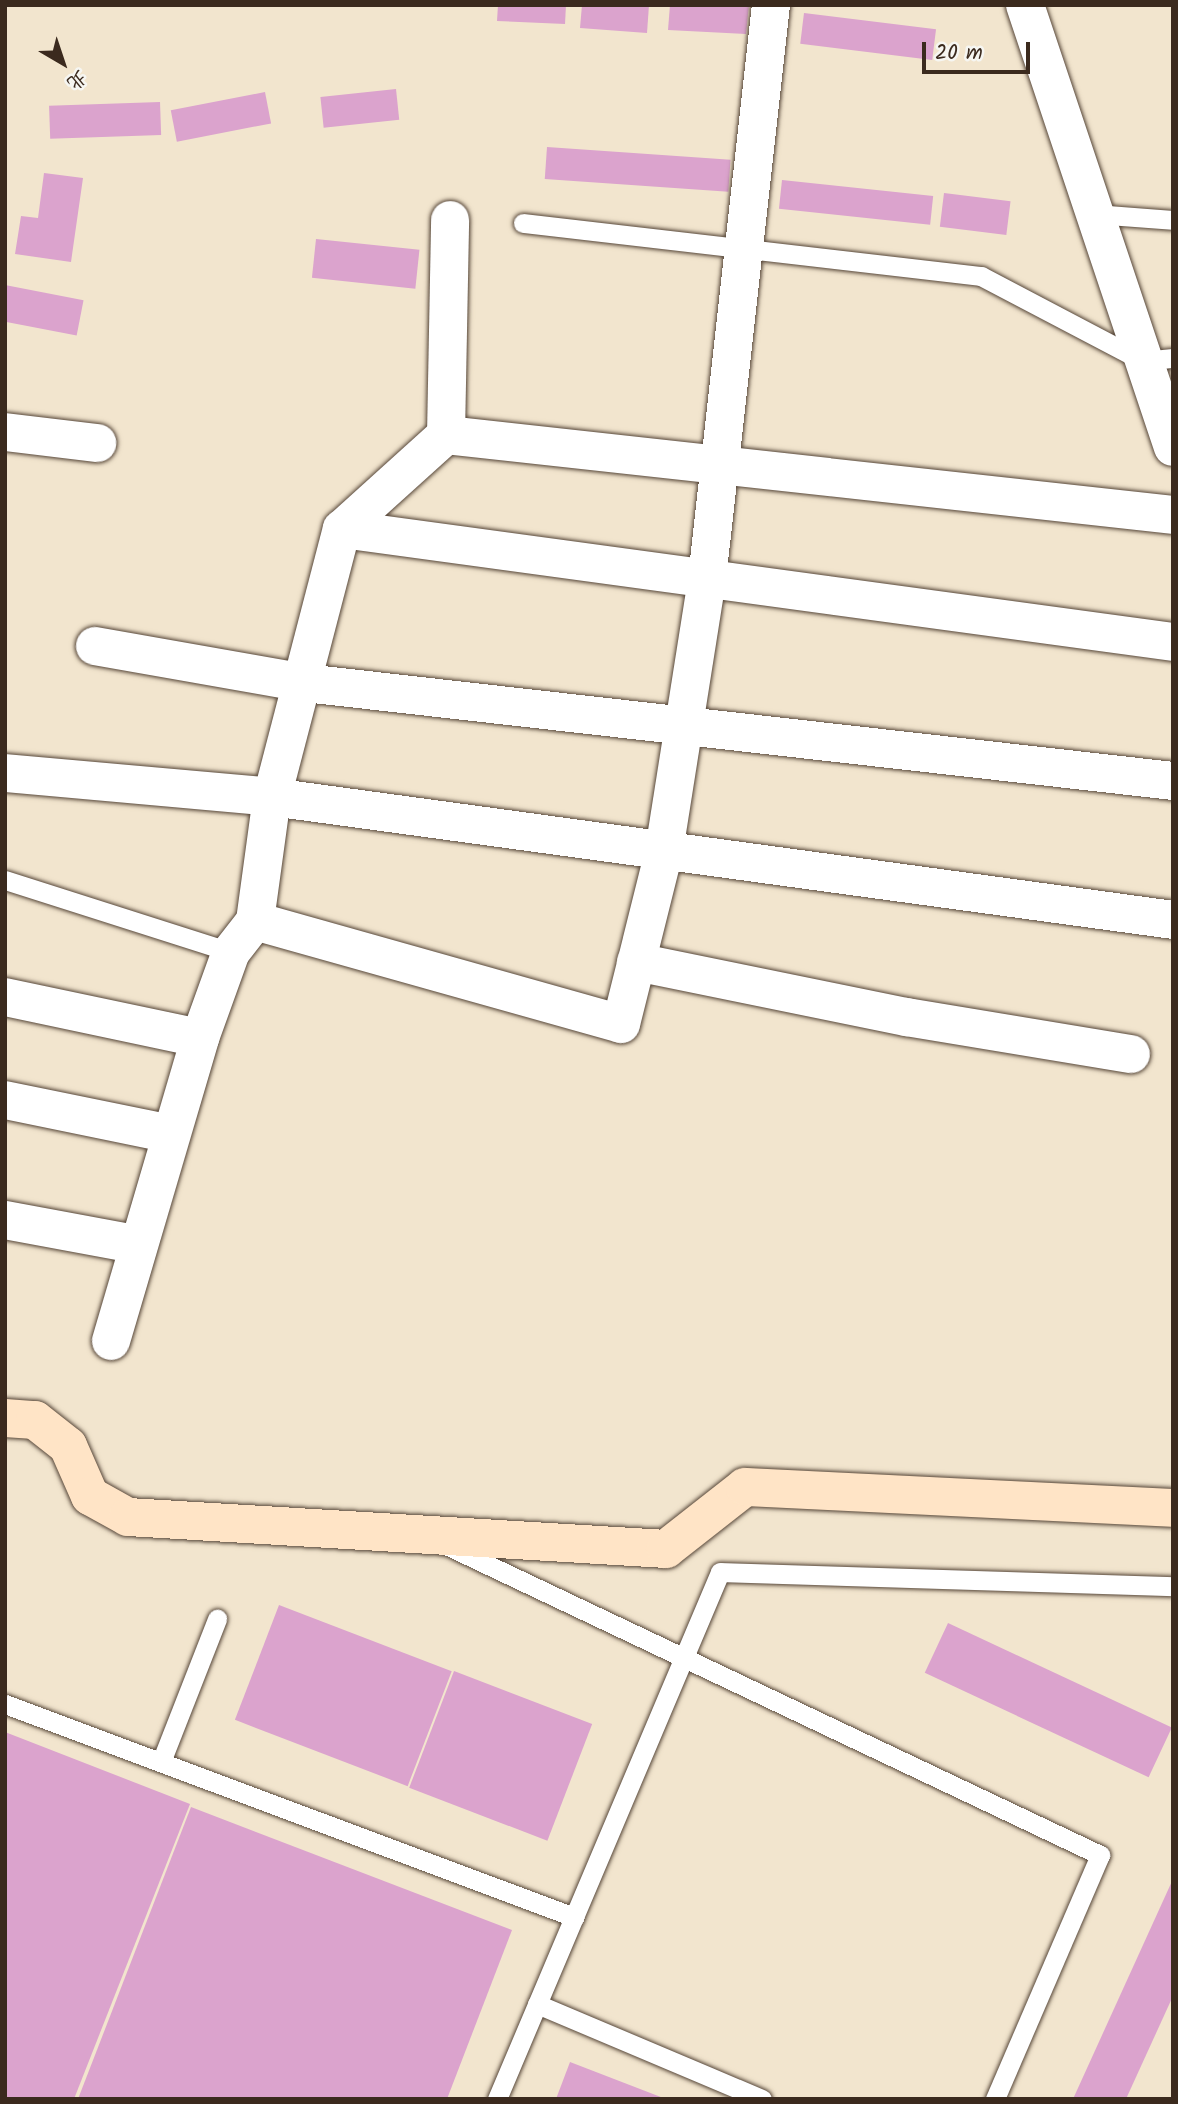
<!DOCTYPE html>
<meta charset="utf-8">
<style>
body{margin:0}
#map{position:relative;width:1178px;height:2104px;overflow:hidden;background:#f2e5ce;font-family:Kalam,"LXGW WenKai TC",sans-serif}
div>[style]{position:absolute}
.building>*{inset:0;background:#dba3cd;transform-origin:0 0}
.roads{filter:drop-shadow(0 0 2px #564638) drop-shadow(0 0 2px #564638)}
.lane>*{height:19px;margin:-9.5px;padding:0 9.5px;transform-origin:9.5px;border-radius:9.5px;background:#fff}
.street>*{height:38px;margin:-19px;padding:0 19px;transform-origin:19px;border-radius:19px;background:#fff}
.secondary>*{height:38px;margin:-19px;padding:0 19px;transform-origin:19px;border-radius:19px;background:#ffe4c6}
span{translate:-50% -50%;white-space:nowrap;text-align:center;line-height:1.15;-webkit-text-stroke:6px #f6f6f2;paint-order:stroke}
.frame{position:absolute;inset:0;border:7px solid #3b2a1e;pointer-events:none}
.north{position:absolute;left:28px;top:28px;width:70px;height:70px;-webkit-text-stroke:5px #f6f6f2;paint-order:stroke;rotate:141deg;font-size:19px;font-weight:700;line-height:28px;text-align:center;color:#3b2a1e}
.north::after{content:'';display:block;margin:auto;width:24px;height:32px;background:#3b2a1e;clip-path:polygon(50% 0,100% 100%,50% 72%,0 100%)}
.scale{position:absolute;left:922px;top:42px;width:108px;height:32px;box-sizing:border-box;border:4px solid #3b2a1e;border-top:0;padding-left:9px;font-size:21px;line-height:24px;white-space:nowrap;color:#3b2a1e;-webkit-text-stroke:5px #f6f6f2;paint-order:stroke}
</style>
<div id="map">
<div class="building">
<i style="clip-path:polygon(498px 5px,566px 5px,565px 24px,497px 21px)"></i>
<i style="clip-path:polygon(582px 5px,649px 5px,647px 33px,580px 28px)"></i>
<i style="clip-path:polygon(670px 5px,749px 5px,746px 34px,668px 30px)"></i>
<i style="left:804px;top:13px;width:133px;height:31px;rotate:7deg"></i>
<i style="left:396px;top:89px;width:31px;height:76px;rotate:84deg"></i>
<i style="left:265px;top:92px;width:32px;height:96px;rotate:79deg"></i>
<i style="left:160px;top:102px;width:33px;height:111px;rotate:88deg"></i>
<i style="left:547px;top:147px;width:184px;height:32px;rotate:4deg"></i>
<i style="clip-path:polygon(44px 173px,83px 178px,71px 262px,15px 254px,21px 216px,38px 218px)"></i>
<i style="left:782px;top:180px;width:152px;height:29px;rotate:6deg"></i>
<i style="left:944px;top:193px;width:67px;height:34px;rotate:7deg"></i>
<i style="left:316px;top:239px;width:104px;height:39px;rotate:6deg"></i>
<i style="left:5px;top:285px;width:80px;height:36px;rotate:11deg"></i>
<i style="left:279px;top:1605px;width:185px;height:123px;rotate:21deg"></i>
<i style="left:948px;top:1623px;width:247px;height:55px;rotate:25deg"></i>
<i style="left:454px;top:1671px;width:148px;height:125px;rotate:21deg"></i>
<i style="clip-path:polygon(5px 1732px,190px 1804px,74px 2099px,5px 2099px)"></i>
<i style="clip-path:polygon(191px 1807px,512px 1930px,447px 2099px,78px 2099px)"></i>
<i style="clip-path:polygon(1173px 1879px,1173px 1996px,1126px 2099px,1073px 2099px)"></i>
<i style="clip-path:polygon(570px 2062px,666px 2099px,556px 2099px)"></i>
</div>
<div class="roads">
<div class="lane">
<i style="left:1094px;top:214px;width:79px;rotate:4.3deg"></i>
<i style="left:523px;top:223px;width:461px;rotate:6.6deg"></i>
<i style="left:981px;top:276px;width:183px;rotate:27.7deg"></i>
<i style="left:1143px;top:361px;width:30px;rotate:-6deg"></i>
<i style="left:5px;top:880px;width:237px;rotate:17.7deg"></i>
<i style="left:446px;top:1545px;width:724px;rotate:25.36deg"></i>
<i style="left:1100px;top:1855px;width:266px;rotate:113.3deg"></i>
<i style="left:5px;top:1704px;width:608px;rotate:20.52deg"></i>
<i style="left:161px;top:1762px;width:154px;rotate:-68.6deg"></i>
<i style="left:537px;top:2004px;width:244px;rotate:22.9deg"></i>
<i style="left:497px;top:2099px;width:572px;rotate:-67.06deg"></i>
<i style="left:720px;top:1572px;width:453px;rotate:1.8deg"></i>
</div>
<div class="street">
<i style="left:1025px;top:5px;width:466px;rotate:71.5deg"></i>
<i style="left:5px;top:432px;width:93px;rotate:6.8deg"></i>
<i style="left:446px;top:435px;width:731px;rotate:6.28deg"></i>
<i style="left:342px;top:529px;width:839px;rotate:7.74deg"></i>
<i style="left:95px;top:646px;width:213px;rotate:10deg"></i>
<i style="left:305px;top:683px;width:874px;rotate:6.44deg"></i>
<i style="left:5px;top:773px;width:268px;rotate:5.1deg"></i>
<i style="left:272px;top:797px;width:909px;rotate:7.77deg"></i>
<i style="left:255px;top:921px;width:380px;rotate:15.7deg"></i>
<i style="left:621px;top:1024px;width:178px;rotate:-76deg"></i>
<i style="left:664px;top:851px;width:275px;rotate:-81deg"></i>
<i style="left:707px;top:579px;width:578px;rotate:-83.64deg"></i>
<i style="left:636px;top:962px;width:277px;rotate:11.5deg"></i>
<i style="left:907px;top:1017px;width:227px;rotate:9.4deg"></i>
<i style="left:5px;top:997px;width:199px;rotate:11.9deg"></i>
<i style="left:5px;top:1100px;width:169px;rotate:11.6deg"></i>
<i style="left:5px;top:1220px;width:132px;rotate:10.5deg"></i>
<i style="left:111px;top:1341px;width:316px;rotate:-73.6deg"></i>
<i style="left:200px;top:1038px;width:91px;rotate:-70.2deg"></i>
<i style="left:231px;top:952px;width:39px;rotate:-52deg"></i>
<i style="left:255px;top:921px;width:125px;rotate:-82.2deg"></i>
<i style="left:272px;top:797px;width:277px;rotate:-75.4deg"></i>
<i style="left:342px;top:529px;width:140px;rotate:-42.1deg"></i>
<i style="left:446px;top:435px;width:215px;rotate:-88.9deg"></i>
</div>
<div class="secondary">
<i style="left:5px;top:1418px;width:30px;rotate:4deg"></i>
<i style="left:35px;top:1420px;width:42px;rotate:38.2deg"></i>
<i style="left:68px;top:1446px;width:55px;rotate:66.3deg"></i>
<i style="left:90px;top:1496px;width:43px;rotate:28.9deg"></i>
<i style="left:128px;top:1517px;width:539px;rotate:3.4deg"></i>
<i style="left:666px;top:1549px;width:100px;rotate:-38.1deg"></i>
<i style="left:745px;top:1487px;width:429px;rotate:2.8deg"></i>
</div>
</div>
<div class="frame"></div>
<div class="north">北</div>
<div class="scale">20 m</div>
</div>
